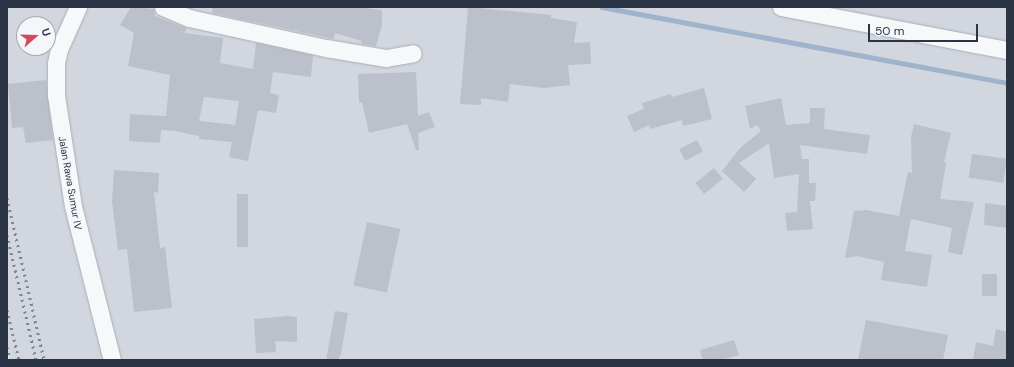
<!DOCTYPE html>
<style>
body{margin:0}
#map{position:relative;width:1014px;height:367px;overflow:hidden;background:#e4e7ec;font-family:"DM Sans",sans-serif}
div>[style]{position:absolute}
.built>*{inset:0;background:#d2d6de}
.stream>*{height:4.5px;margin:-2.25px;padding:0 2.25px;transform-origin:2.25px;border-radius:2.25px;background:#9fb4cc}
.building>*{inset:0;background:#bbc0ca;transform-origin:0 0}
.roads{filter:drop-shadow(0 0 1px #a9aeb7) drop-shadow(0 0 1px #a9aeb7)}
.street>*{height:17px;margin:-8.5px;padding:0 8.5px;transform-origin:8.5px;border-radius:8.5px;background:#f7f8fa}
.rail>*{height:3px;margin-top:-1.5px;transform-origin:0;background:repeating-linear-gradient(90deg,#7d8696 0 2px,transparent 0 6px)}
span{translate:-50% -50%;white-space:nowrap;text-align:center;line-height:1.15;-webkit-text-stroke:3px #f4f6f9;paint-order:stroke}
.street-label{font-size:10px;color:#2b3445}
.frame{position:absolute;inset:0;border:8px solid #2b3445;pointer-events:none}
.north{position:absolute;left:16px;top:16px;width:40px;height:40px;box-sizing:border-box;background:#f4f6f9;border:1px solid #a4a8b1;border-radius:50%;rotate:70deg;font-size:11px;font-weight:700;line-height:16px;text-align:center;color:#2b3445}
.north::after{content:'';display:block;margin:auto;width:14px;height:18px;background:#d1495b;clip-path:polygon(50% 0,100% 100%,50% 72%,0 100%)}
.scale{position:absolute;left:868px;top:24px;width:110px;height:18px;box-sizing:border-box;border:2px solid #2b3445;border-top:0;padding-left:5px;font-size:12px;line-height:14px;white-space:nowrap;color:#2b3445;-webkit-text-stroke:3px #f4f6f9;paint-order:stroke}
</style>
<div id="map">
<div class="built">
<i style="clip-path:polygon(evenodd,7px 7px,1007px 7px,1007px 360px,10px 360px,7px 347px,7px 7px,24px 24px,48px 24px,48px 48px,24px 48px,24px 24px)"></i>
</div>
<div class="stream">
<i style="left:602px;top:7px;width:412px;rotate:10.6deg"></i>
</div>
<div class="building">
<i style="clip-path:polygon(evenodd,131px 7px,154px 9px,155px 16px,186px 28px,185px 33px,223px 38px,220px 63px,253px 69px,256px 43px,313px 55px,311px 77px,273px 72px,270px 93px,279px 95px,276px 113px,258px 110px,248px 161px,229px 157px,232px 142px,199px 139px,199px 136px,176px 131px,161px 130px,160px 143px,129px 141px,130px 114px,166px 116px,170px 75px,128px 66px,134px 33px,120px 25px,131px 7px,204px 97px,239px 101px,235px 125px,199px 121px,204px 97px)"></i>
<i style="clip-path:polygon(213px 7px,355px 7px,382px 10px,382px 25px,376px 46px,361px 44px,362px 41px,335px 33px,334px 39px,212px 13px)"></i>
<i style="clip-path:polygon(468px 7px,551px 15px,551px 18px,577px 22px,574px 43px,590px 42px,591px 64px,568px 65px,570px 85px,544px 88px,510px 84px,508px 102px,481px 98px,481px 105px,460px 104px)"></i>
<i style="clip-path:polygon(416px 72px,418px 116px,429px 112px,435px 127px,418px 133px,419px 150px,416px 150px,407px 124px,369px 133px,362px 102px,359px 103px,358px 74px)"></i>
<i style="clip-path:polygon(46px 80px,53px 140px,26px 143px,23px 127px,12px 128px,8px 84px)"></i>
<i style="clip-path:polygon(704px 88px,712px 119px,683px 126px,682px 120px,650px 129px,649px 125px,634px 132px,627px 116px,644px 109px,642px 103px,671px 94px,672px 97px)"></i>
<i style="clip-path:polygon(781px 98px,786px 125px,810px 123px,810px 108px,825px 108px,824px 129px,870px 135px,867px 154px,800px 145px,802px 159px,809px 159px,809px 183px,816px 183px,815px 201px,810px 201px,813px 229px,787px 231px,785px 213px,797px 212px,799px 174px,774px 178px,769px 143px,739px 163px,756px 179px,744px 192px,722px 171px,740px 148px,761px 131px,757px 125px,750px 129px,745px 106px)"></i>
<i style="clip-path:polygon(914px 124px,951px 133px,944px 162px,946px 163px,940px 199px,974px 202px,962px 255px,948px 252px,952px 228px,911px 219px,905px 251px,932px 255px,927px 287px,881px 280px,884px 262px,857px 256px,845px 258px,854px 211px,866px 210px,899px 216px,908px 172px,912px 173px,911px 137px)"></i>
<i style="left:697px;top:140px;width:13px;height:20px;rotate:63deg"></i>
<i style="left:972px;top:154px;width:35px;height:24px;rotate:8deg"></i>
<i style="left:714px;top:168px;width:14px;height:24px;rotate:51deg"></i>
<i style="clip-path:polygon(114px 170px,159px 173px,158px 193px,154px 192px,160px 248px,165px 247px,172px 308px,134px 312px,127px 249px,118px 250px,112px 201px)"></i>
<i style="left:237px;top:194px;width:11px;height:53px"></i>
<i style="clip-path:polygon(985px 203px,1007px 206px,1007px 228px,984px 225px)"></i>
<i style="left:367px;top:222px;width:34px;height:65px;rotate:12deg"></i>
<i style="left:982px;top:274px;width:15px;height:22px"></i>
<i style="clip-path:polygon(335px 311px,348px 313px,341px 354px,338px 360px,326px 360px)"></i>
<i style="clip-path:polygon(288px 316px,297px 317px,297px 342px,275px 341px,276px 352px,256px 353px,254px 319px)"></i>
<i style="clip-path:polygon(866px 320px,948px 335px,943px 360px,858px 360px)"></i>
<i style="clip-path:polygon(996px 329px,1007px 332px,1007px 360px,973px 360px,976px 342px,993px 346px)"></i>
<i style="clip-path:polygon(734px 340px,739px 355px,721px 360px,703px 360px,700px 350px)"></i>
</div>
<div class="roads">
<div class="street">
<i style="left:78px;top:7px;width:46px;rotate:114.3deg"></i>
<i style="left:59px;top:49px;width:14px;rotate:102deg"></i>
<i style="left:56px;top:63px;width:32px;rotate:90deg"></i>
<i style="left:56px;top:95px;width:112px;rotate:81.3deg"></i>
<i style="left:73px;top:206px;width:159px;rotate:75.8deg"></i>
<i style="left:163px;top:7px;width:28px;rotate:23deg"></i>
<i style="left:189px;top:18px;width:140px;rotate:12.4deg"></i>
<i style="left:326px;top:48px;width:61px;rotate:9.5deg"></i>
<i style="left:386px;top:58px;width:27px;rotate:-10deg"></i>
<i style="left:781px;top:7px;width:230px;rotate:10.8deg"></i>
</div>
</div>
<div class="rail">
<i style="left:7px;top:198px;width:166px;rotate:77.1deg"></i>
<i style="left:7px;top:235px;width:128px;rotate:76.9deg"></i>
<i style="left:7px;top:310px;width:51px;rotate:76.5deg"></i>
<i style="left:7px;top:347px;width:13px;rotate:77deg"></i>
</div>
<div class="street-label">
<span style="left:70px;top:183px;rotate:80deg">Jalan Rawa Sumur IV</span>
</div>
<div class="frame"></div>
<div class="north">U</div>
<div class="scale">50 m</div>
</div>
